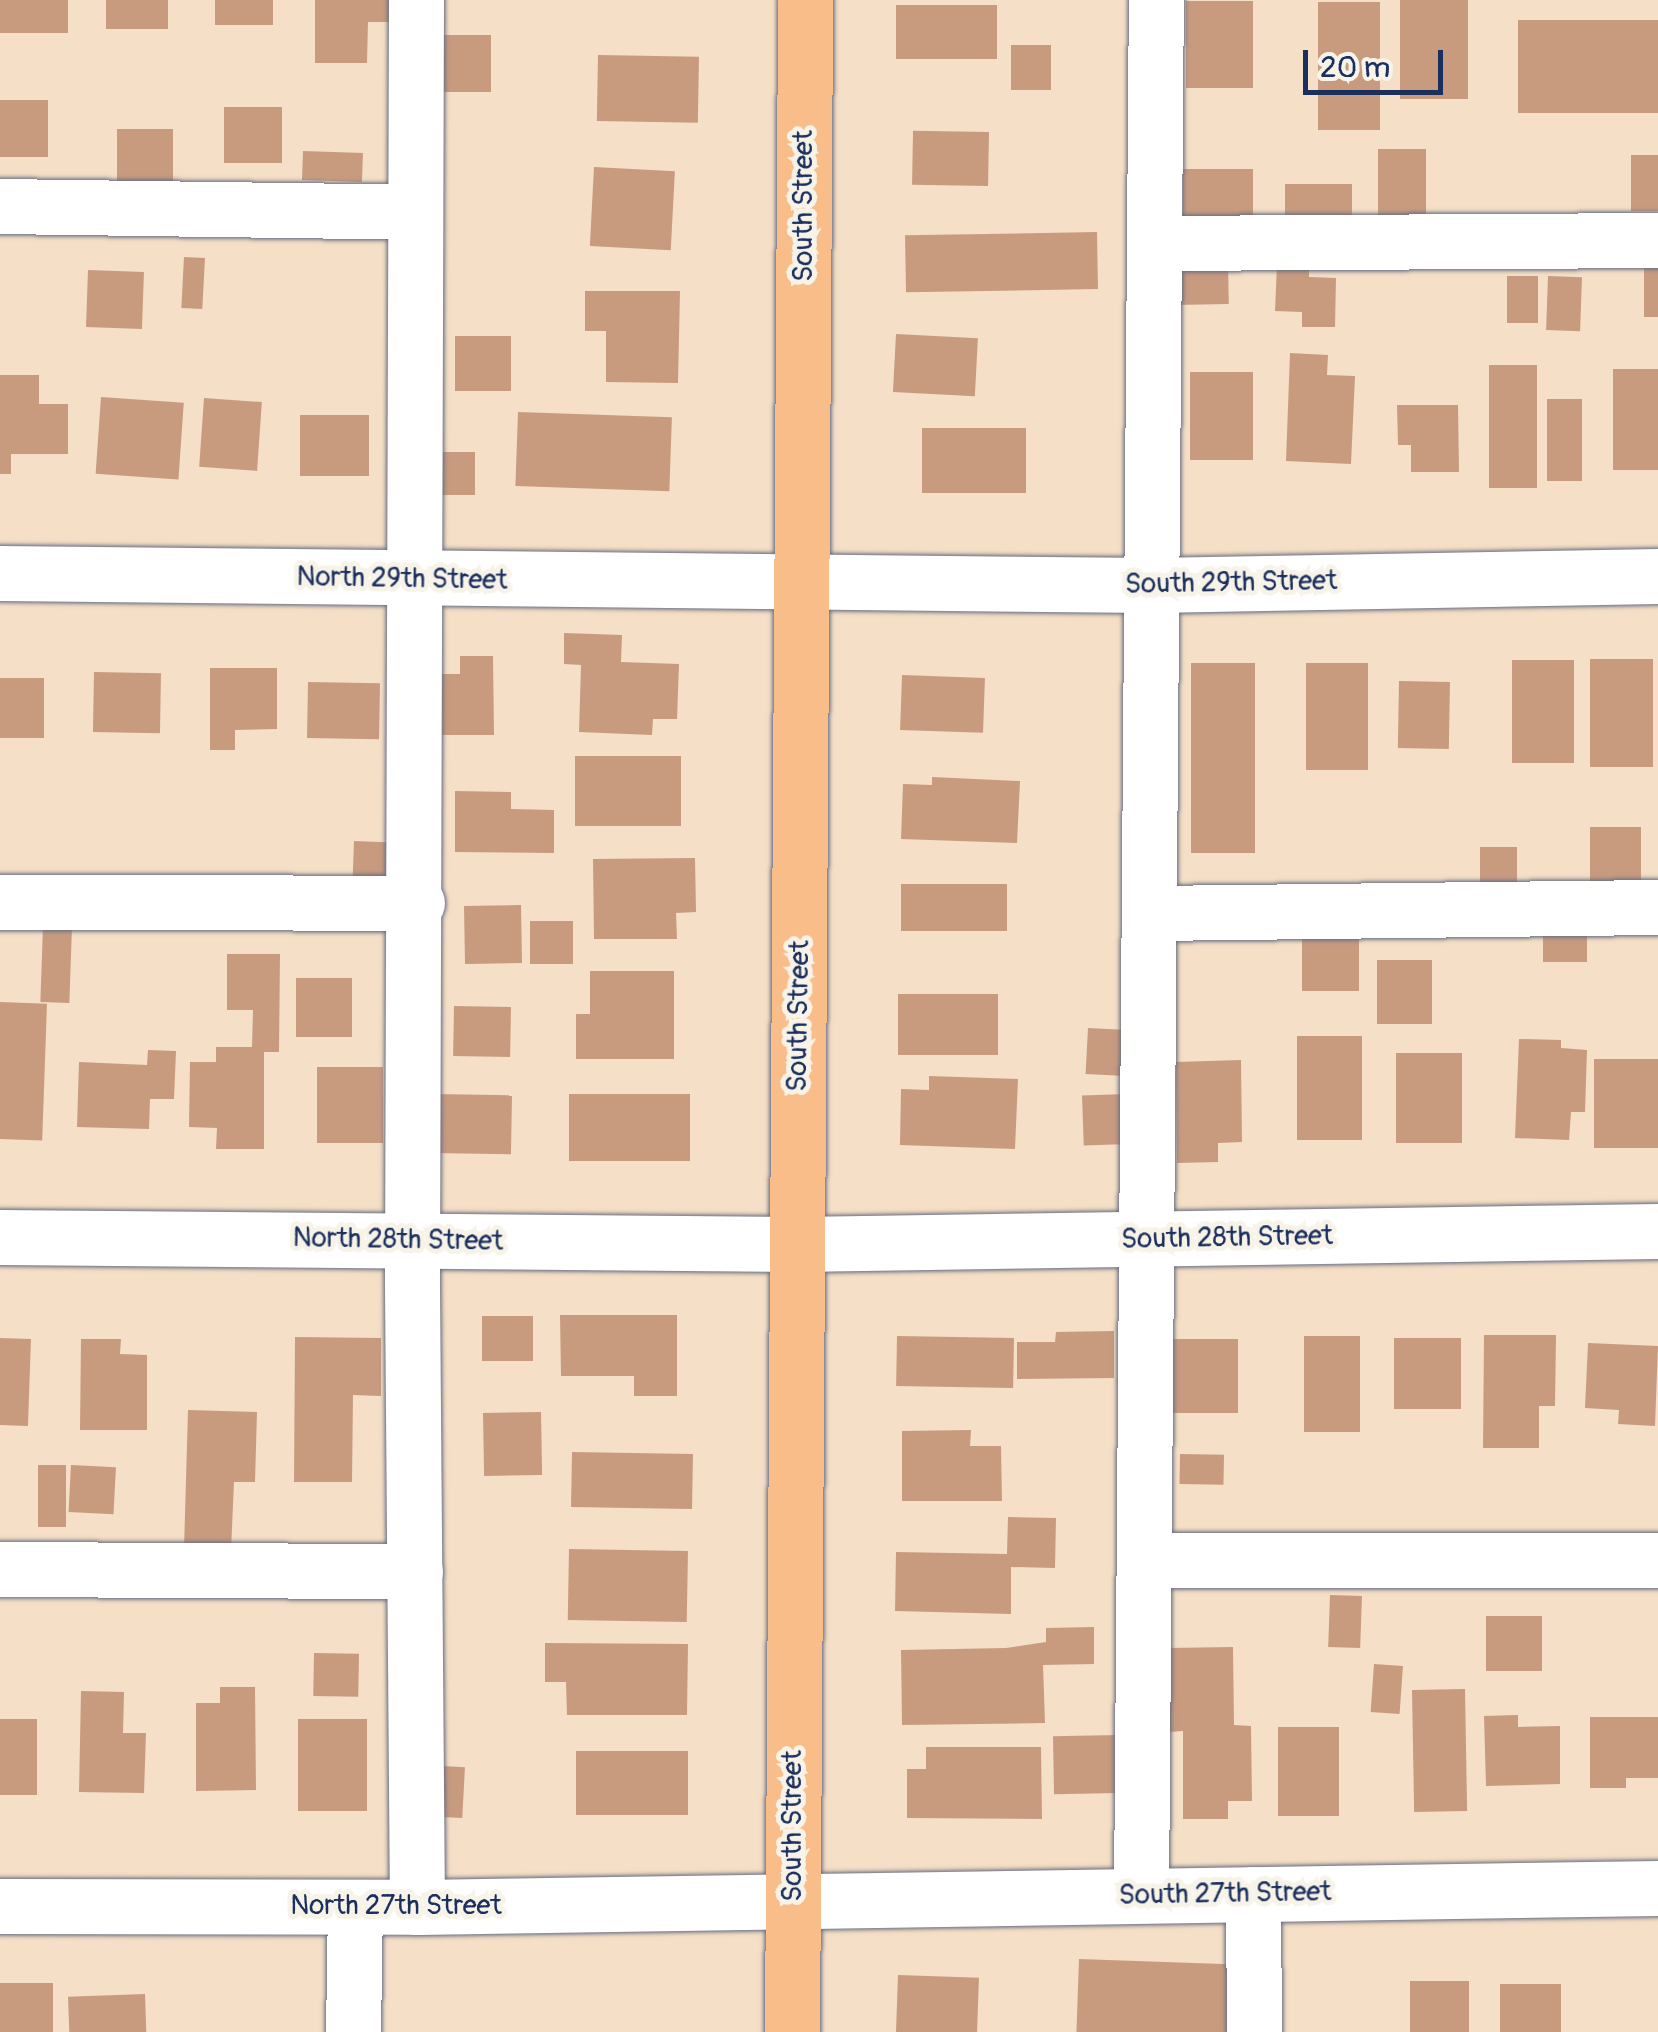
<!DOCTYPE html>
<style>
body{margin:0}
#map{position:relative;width:1658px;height:2032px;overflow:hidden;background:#f5dfc6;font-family:Pangolin,sans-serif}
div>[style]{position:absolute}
.building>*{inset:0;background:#c89b7f;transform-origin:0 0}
.roads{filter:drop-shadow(0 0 2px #676d82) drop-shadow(0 0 2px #676d82)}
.minor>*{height:55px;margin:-27.5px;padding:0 27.5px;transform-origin:27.5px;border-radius:27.5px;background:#fff}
.major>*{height:55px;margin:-27.5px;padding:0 27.5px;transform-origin:27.5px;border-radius:27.5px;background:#f8bd89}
span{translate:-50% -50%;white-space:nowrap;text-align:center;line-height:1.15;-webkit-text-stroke:10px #f7f3e8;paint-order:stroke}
.street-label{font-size:28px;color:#1b2f5e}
.scale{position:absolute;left:1303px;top:50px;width:140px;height:45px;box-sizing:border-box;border:5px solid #1b2f5e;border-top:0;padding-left:12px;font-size:30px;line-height:35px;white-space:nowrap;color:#1b2f5e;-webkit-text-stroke:8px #f7f3e8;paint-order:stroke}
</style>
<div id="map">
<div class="building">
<i style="left:0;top:0;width:68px;height:33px"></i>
<i style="left:106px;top:0;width:62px;height:29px"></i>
<i style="left:215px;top:0;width:58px;height:25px"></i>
<i style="clip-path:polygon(315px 0,393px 0,393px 22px,368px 22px,367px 63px,315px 63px)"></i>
<i style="left:1400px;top:0;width:68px;height:99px"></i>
<i style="left:1253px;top:1px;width:87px;height:67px;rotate:90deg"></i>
<i style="left:1318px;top:2px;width:62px;height:128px"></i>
<i style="left:896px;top:5px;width:101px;height:54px"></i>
<i style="left:1518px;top:20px;width:140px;height:93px"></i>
<i style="left:491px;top:35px;width:57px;height:54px;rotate:90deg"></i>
<i style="left:1011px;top:45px;width:40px;height:45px"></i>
<i style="left:598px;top:55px;width:101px;height:66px;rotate:1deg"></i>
<i style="left:0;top:100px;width:48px;height:57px"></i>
<i style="left:224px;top:107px;width:58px;height:56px"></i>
<i style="left:173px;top:129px;width:62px;height:56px;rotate:90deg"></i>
<i style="left:989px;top:132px;width:54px;height:76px;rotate:91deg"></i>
<i style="left:1378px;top:149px;width:48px;height:81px"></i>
<i style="left:303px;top:151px;width:60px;height:29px;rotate:2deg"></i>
<i style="left:1631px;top:155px;width:27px;height:56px"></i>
<i style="left:594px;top:167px;width:81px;height:79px;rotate:3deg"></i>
<i style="left:1183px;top:169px;width:70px;height:58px"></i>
<i style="left:1285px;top:184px;width:67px;height:50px"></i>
<i style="left:1097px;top:232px;width:57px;height:192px;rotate:89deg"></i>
<i style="left:184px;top:257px;width:21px;height:51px;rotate:3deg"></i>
<i style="left:1228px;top:259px;width:45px;height:54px;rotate:89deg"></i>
<i style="left:1658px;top:260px;width:57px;height:14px;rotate:90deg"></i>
<i style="clip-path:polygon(1277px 263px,1309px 264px,1309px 277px,1336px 278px,1335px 327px,1302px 327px,1302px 312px,1275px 311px)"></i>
<i style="left:88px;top:270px;width:56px;height:57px;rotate:2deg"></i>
<i style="left:1507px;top:276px;width:31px;height:47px"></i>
<i style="left:1548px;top:276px;width:34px;height:54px;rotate:2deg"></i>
<i style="clip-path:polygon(585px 291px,680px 291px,678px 383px,606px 382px,606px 331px,585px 331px)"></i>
<i style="left:896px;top:334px;width:82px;height:58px;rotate:3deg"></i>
<i style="left:455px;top:336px;width:56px;height:55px"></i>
<i style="clip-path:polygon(1290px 353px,1328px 355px,1327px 375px,1355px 376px,1351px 464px,1286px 461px)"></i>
<i style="left:1537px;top:365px;width:123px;height:48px;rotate:90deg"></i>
<i style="left:1613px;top:369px;width:45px;height:101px"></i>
<i style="left:1190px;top:372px;width:63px;height:88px"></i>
<i style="clip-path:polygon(0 375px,39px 375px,39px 404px,68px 404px,68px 454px,11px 454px,11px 474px,0 474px)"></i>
<i style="left:101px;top:397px;width:83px;height:77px;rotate:4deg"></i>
<i style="left:204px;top:398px;width:58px;height:69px;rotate:4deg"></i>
<i style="left:1547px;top:399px;width:35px;height:82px"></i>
<i style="clip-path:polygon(1397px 405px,1458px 405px,1459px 472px,1411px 472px,1411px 445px,1398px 445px)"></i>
<i style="left:518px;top:412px;width:154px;height:74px;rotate:2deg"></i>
<i style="left:300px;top:415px;width:69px;height:61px"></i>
<i style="left:922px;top:428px;width:104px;height:65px"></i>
<i style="left:475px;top:452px;width:43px;height:49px;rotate:90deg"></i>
<i style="clip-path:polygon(564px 633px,622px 635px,621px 662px,679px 664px,677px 719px,653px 719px,652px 735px,579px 732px,581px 665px,564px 664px)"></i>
<i style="clip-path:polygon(460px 656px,493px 656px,494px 735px,435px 735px,434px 674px,460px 674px)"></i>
<i style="left:1590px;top:659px;width:63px;height:108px"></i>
<i style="left:1512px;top:660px;width:62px;height:103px"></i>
<i style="left:1191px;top:663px;width:64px;height:190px"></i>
<i style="left:1306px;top:663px;width:62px;height:107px"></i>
<i style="clip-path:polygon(210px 668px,277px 668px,277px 729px,235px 730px,235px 750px,210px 750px)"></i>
<i style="left:94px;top:672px;width:67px;height:60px;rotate:1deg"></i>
<i style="left:902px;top:675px;width:83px;height:55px;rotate:2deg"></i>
<i style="left:0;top:678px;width:44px;height:60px"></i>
<i style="left:1399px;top:681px;width:51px;height:67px;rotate:1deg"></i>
<i style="left:308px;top:682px;width:72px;height:56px;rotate:1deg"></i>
<i style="left:575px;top:756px;width:106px;height:70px"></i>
<i style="clip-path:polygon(932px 777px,1020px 781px,1017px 843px,901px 839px,903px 784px,932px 785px)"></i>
<i style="clip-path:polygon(455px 791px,511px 792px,511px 809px,554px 810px,554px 853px,455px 852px)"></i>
<i style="left:1590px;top:827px;width:51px;height:54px"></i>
<i style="left:354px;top:841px;width:33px;height:43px;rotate:2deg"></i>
<i style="left:1480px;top:847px;width:37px;height:42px"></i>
<i style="clip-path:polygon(695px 858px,696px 912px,676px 913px,677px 939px,594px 939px,593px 859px)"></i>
<i style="left:901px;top:884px;width:106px;height:47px"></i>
<i style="left:521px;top:905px;width:58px;height:57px;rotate:89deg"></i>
<i style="left:573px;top:921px;width:43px;height:43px;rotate:90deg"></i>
<i style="left:1543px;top:921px;width:44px;height:41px"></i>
<i style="left:43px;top:926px;width:29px;height:76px;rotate:2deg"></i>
<i style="left:1302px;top:933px;width:57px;height:58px"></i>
<i style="clip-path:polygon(227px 954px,280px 954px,279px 1052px,264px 1052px,264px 1149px,216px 1149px,217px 1128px,189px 1127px,190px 1062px,216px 1062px,216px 1047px,252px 1047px,253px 1010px,227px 1010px)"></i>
<i style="left:1377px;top:960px;width:55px;height:64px"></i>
<i style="clip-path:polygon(590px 971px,674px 971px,674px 1059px,576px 1059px,576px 1014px,590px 1014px)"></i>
<i style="left:296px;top:978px;width:56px;height:59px"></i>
<i style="left:898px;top:994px;width:100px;height:61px"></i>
<i style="left:0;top:1002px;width:47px;height:137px;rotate:2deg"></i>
<i style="left:454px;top:1006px;width:57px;height:50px;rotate:1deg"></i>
<i style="left:1088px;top:1028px;width:40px;height:46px;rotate:3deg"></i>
<i style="left:1297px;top:1036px;width:65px;height:104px"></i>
<i style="clip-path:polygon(1519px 1039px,1561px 1040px,1561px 1048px,1587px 1050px,1585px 1112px,1571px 1112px,1569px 1140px,1515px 1138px)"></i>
<i style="clip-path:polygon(148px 1050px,176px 1051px,174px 1099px,150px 1099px,149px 1129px,77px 1127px,79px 1062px,147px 1065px)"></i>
<i style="left:1396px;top:1053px;width:66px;height:90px"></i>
<i style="left:1594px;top:1059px;width:64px;height:89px"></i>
<i style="clip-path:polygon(1241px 1060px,1242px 1142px,1218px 1143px,1218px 1162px,1177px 1163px,1176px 1062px)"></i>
<i style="left:383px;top:1067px;width:76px;height:66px;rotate:90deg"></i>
<i style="clip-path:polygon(929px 1076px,1018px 1079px,1015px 1149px,900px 1145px,901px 1089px,929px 1090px)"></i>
<i style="left:434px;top:1094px;width:78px;height:59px;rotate:1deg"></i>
<i style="left:569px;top:1094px;width:121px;height:67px"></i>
<i style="left:1127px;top:1094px;width:50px;height:45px;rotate:88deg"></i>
<i style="clip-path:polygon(560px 1315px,677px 1315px,677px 1396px,634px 1396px,634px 1376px,561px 1376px)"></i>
<i style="left:482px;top:1316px;width:51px;height:45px"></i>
<i style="clip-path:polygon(1114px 1331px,1114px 1378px,1017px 1379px,1017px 1342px,1055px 1342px,1056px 1332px)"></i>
<i style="clip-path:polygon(1484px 1335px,1556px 1335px,1555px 1406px,1539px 1406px,1539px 1448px,1483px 1448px)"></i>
<i style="left:897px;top:1336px;width:117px;height:50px;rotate:1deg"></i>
<i style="left:1304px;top:1336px;width:56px;height:96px"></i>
<i style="clip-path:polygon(295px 1337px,381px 1338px,381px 1396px,353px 1395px,352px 1482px,294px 1482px)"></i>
<i style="left:0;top:1338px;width:31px;height:87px;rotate:2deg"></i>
<i style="left:1461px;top:1338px;width:71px;height:67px;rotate:90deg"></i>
<i style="clip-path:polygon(81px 1339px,121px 1339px,120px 1354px,147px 1355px,147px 1430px,80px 1430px)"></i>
<i style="left:1238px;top:1339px;width:74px;height:67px;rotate:90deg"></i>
<i style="clip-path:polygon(1588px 1343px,1658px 1346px,1655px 1426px,1618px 1424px,1619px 1410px,1585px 1408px)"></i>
<i style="clip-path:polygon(188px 1410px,257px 1412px,255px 1482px,234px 1482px,231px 1551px,184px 1549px)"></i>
<i style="left:541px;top:1412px;width:63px;height:58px;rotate:89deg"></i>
<i style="clip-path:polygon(971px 1430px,970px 1446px,1001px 1446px,1002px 1501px,902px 1501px,902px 1431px)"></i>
<i style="left:572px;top:1452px;width:121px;height:55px;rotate:1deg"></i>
<i style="left:1180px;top:1454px;width:44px;height:30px;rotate:1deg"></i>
<i style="left:38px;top:1465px;width:28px;height:62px"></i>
<i style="left:71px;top:1465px;width:45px;height:47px;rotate:3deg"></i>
<i style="clip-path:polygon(1008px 1517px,1056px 1518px,1055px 1568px,1011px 1567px,1011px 1614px,895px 1611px,896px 1552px,1007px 1554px)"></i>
<i style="left:569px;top:1549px;width:119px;height:71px;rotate:1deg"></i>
<i style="left:1330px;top:1595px;width:32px;height:52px;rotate:2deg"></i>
<i style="left:1486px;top:1616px;width:56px;height:55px"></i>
<i style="clip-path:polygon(1094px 1627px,1094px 1664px,1043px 1665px,1045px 1723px,902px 1725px,901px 1650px,1006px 1648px,1046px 1642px,1046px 1628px)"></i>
<i style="clip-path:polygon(545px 1643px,688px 1644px,687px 1715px,567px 1715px,566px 1682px,545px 1682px)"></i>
<i style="clip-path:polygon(1233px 1647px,1234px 1725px,1251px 1726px,1252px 1801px,1228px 1801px,1228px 1819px,1183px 1819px,1183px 1731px,1169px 1732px,1168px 1648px)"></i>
<i style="left:314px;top:1653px;width:45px;height:43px;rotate:1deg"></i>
<i style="left:1374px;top:1664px;width:29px;height:48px;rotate:4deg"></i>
<i style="clip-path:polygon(220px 1687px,255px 1687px,256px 1790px,196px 1791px,196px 1703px,220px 1703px)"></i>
<i style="left:1465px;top:1689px;width:122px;height:53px;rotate:89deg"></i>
<i style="clip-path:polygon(81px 1691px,124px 1692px,123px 1733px,146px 1733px,144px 1793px,79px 1792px)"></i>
<i style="clip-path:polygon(1518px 1715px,1518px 1727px,1560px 1726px,1560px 1784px,1486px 1786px,1484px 1716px)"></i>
<i style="clip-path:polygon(1590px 1717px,1658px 1717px,1658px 1778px,1626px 1778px,1626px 1788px,1590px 1788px)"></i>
<i style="left:0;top:1719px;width:37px;height:76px"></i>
<i style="left:298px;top:1719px;width:69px;height:92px"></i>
<i style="left:1278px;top:1727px;width:61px;height:89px"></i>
<i style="left:1118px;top:1735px;width:58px;height:65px;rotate:89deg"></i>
<i style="clip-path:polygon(926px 1747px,1041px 1747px,1042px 1819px,907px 1818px,907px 1769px,926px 1769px)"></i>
<i style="left:576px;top:1751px;width:112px;height:64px"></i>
<i style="left:424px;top:1765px;width:41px;height:51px;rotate:3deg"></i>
<i style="left:1079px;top:1959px;width:158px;height:73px;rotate:2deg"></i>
<i style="left:898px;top:1975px;width:81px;height:57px;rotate:2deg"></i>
<i style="left:1410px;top:1981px;width:59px;height:51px"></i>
<i style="left:0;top:1983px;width:53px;height:49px"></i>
<i style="left:1500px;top:1984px;width:61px;height:48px"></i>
<i style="left:145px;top:1994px;width:38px;height:77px;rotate:88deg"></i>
</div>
<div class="roads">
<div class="minor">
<i style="left:416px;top:0;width:1287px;rotate:90.18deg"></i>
<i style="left:412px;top:1287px;width:620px;rotate:89.54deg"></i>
<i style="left:0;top:206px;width:414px;rotate:0.8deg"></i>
<i style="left:1157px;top:243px;width:501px;rotate:-0.34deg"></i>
<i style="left:0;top:573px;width:1152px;rotate:0.6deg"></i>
<i style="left:1152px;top:585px;width:506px;rotate:-1.02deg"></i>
<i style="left:0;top:902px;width:417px;rotate:0.1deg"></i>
<i style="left:1151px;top:913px;width:507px;rotate:-0.68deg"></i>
<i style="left:0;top:1237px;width:797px;rotate:0.5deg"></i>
<i style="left:797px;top:1244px;width:861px;rotate:-0.87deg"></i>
<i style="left:1146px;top:1560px;width:512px"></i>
<i style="left:0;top:1569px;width:415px;rotate:0.3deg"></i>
<i style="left:1253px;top:1894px;width:138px;rotate:89.6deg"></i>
<i style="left:1141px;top:1895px;width:1895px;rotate:-89.55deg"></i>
<i style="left:0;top:1906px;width:417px;rotate:0.1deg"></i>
<i style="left:417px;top:1907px;width:1241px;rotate:-0.88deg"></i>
<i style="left:353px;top:2032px;width:125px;rotate:-89.1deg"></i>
</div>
<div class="major">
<i style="left:792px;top:2032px;width:2032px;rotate:-89.63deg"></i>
</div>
</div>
<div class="street-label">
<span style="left:804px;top:206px;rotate:-90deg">South Street</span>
<span style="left:402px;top:579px;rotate:1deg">North 29th Street</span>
<span style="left:1231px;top:583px;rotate:-1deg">South 29th Street</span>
<span style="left:799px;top:1016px;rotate:-89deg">South Street</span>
<span style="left:1227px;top:1238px;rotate:-1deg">South 28th Street</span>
<span style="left:398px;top:1240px;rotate:1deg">North 28th Street</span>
<span style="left:793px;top:1826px;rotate:-90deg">South Street</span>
<span style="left:1225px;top:1894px;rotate:-1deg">South 27th Street</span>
<span style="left:396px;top:1906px">North 27th Street</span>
</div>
<div class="scale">20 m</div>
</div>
